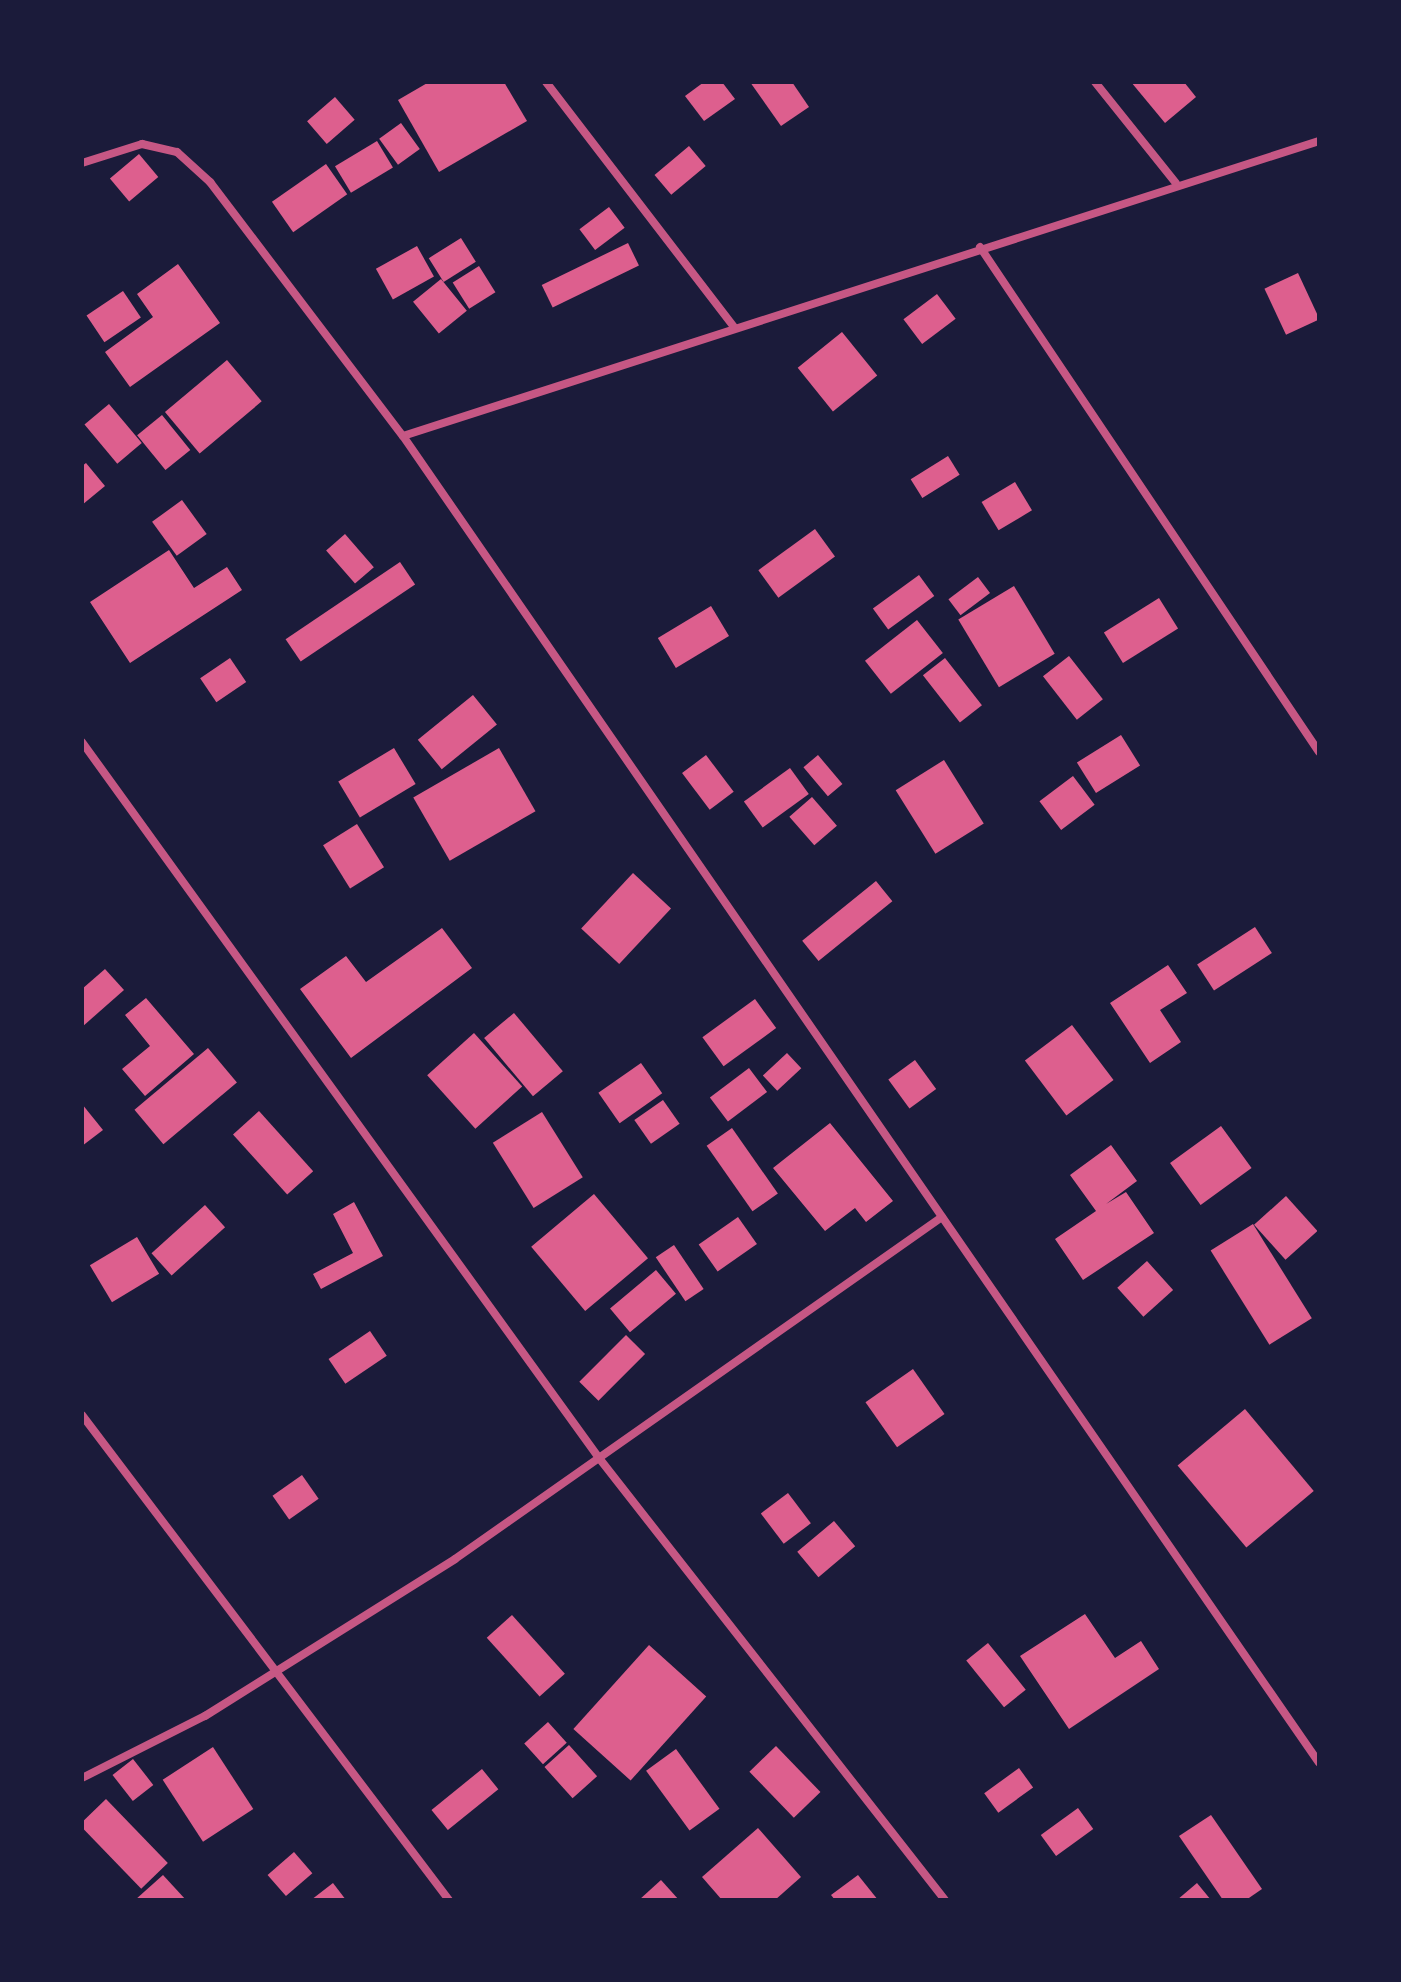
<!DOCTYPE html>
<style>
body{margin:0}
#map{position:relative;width:1401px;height:1982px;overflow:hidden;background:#1b1b3a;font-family:"Noto Serif",serif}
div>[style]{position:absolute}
.building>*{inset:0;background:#dd5f8e;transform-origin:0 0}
.minor>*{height:8px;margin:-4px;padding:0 4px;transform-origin:4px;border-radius:4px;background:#c65784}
span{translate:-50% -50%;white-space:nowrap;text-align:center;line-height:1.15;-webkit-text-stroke:8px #1b1b3a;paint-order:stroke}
.frame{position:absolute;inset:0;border:84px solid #1b1b3a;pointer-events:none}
</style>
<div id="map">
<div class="building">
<i style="clip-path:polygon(429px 82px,504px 82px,527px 121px,439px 172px,398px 100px)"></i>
<i style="clip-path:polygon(704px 82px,722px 82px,735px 99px,704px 121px,685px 96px)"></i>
<i style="clip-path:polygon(750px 82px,792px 82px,809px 107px,781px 126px)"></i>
<i style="clip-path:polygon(1131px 82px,1184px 82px,1196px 97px,1165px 123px)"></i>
<i style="left:335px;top:97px;width:30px;height:37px;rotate:49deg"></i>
<i style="left:401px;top:123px;width:32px;height:27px;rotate:54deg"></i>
<i style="left:377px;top:141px;width:31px;height:49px;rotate:59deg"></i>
<i style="left:689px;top:146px;width:26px;height:45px;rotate:50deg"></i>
<i style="left:139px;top:154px;width:30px;height:38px;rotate:50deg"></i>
<i style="left:326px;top:164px;width:37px;height:66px;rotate:55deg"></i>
<i style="left:609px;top:207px;width:26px;height:37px;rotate:53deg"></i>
<i style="left:461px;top:238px;width:28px;height:38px;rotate:58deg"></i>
<i style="left:628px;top:243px;width:25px;height:96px;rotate:64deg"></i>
<i style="left:417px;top:246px;width:35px;height:47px;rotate:61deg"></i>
<i style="clip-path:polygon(178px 264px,220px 323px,130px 387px,105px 352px,153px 317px,137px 294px)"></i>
<i style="left:479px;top:266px;width:31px;height:31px;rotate:58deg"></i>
<i style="left:1298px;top:273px;width:51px;height:37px;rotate:65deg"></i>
<i style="left:441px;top:279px;width:41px;height:36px;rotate:51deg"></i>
<i style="left:123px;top:291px;width:32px;height:44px;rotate:56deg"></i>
<i style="left:937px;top:294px;width:31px;height:42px;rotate:53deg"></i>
<i style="left:842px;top:332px;width:56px;height:57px;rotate:51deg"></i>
<i style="left:227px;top:360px;width:54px;height:81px;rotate:50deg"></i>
<i style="left:109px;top:404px;width:51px;height:32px;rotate:50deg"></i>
<i style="left:162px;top:415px;width:45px;height:32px;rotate:51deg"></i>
<i style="left:948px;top:456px;width:22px;height:44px;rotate:58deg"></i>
<i style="clip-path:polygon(86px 463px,105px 486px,82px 505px,82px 466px)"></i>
<i style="left:1015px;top:482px;width:33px;height:39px;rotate:59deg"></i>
<i style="left:182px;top:500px;width:42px;height:37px;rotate:54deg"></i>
<i style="left:815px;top:529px;width:34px;height:70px;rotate:54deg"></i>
<i style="left:345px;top:534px;width:44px;height:25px;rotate:49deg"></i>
<i style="clip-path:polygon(169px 550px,194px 588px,227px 567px,242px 590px,130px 663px,90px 602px)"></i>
<i style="left:400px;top:562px;width:27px;height:138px;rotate:56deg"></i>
<i style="left:919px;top:575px;width:26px;height:57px;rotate:54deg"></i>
<i style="left:978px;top:577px;width:20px;height:37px;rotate:53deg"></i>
<i style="left:1014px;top:586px;width:79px;height:65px;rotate:59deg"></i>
<i style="left:1159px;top:598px;width:36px;height:65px;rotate:58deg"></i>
<i style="left:711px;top:606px;width:35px;height:62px;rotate:59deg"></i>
<i style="left:917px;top:620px;width:42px;height:66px;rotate:52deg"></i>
<i style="left:1069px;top:656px;width:55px;height:33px;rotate:52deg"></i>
<i style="left:230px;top:658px;width:29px;height:36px;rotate:56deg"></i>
<i style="left:945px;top:658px;width:60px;height:28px;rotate:52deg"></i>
<i style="left:473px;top:695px;width:38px;height:71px;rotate:51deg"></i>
<i style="left:1121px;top:735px;width:36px;height:52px;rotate:58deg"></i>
<i style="left:394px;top:748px;width:42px;height:65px;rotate:59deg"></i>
<i style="left:499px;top:748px;width:73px;height:99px;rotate:60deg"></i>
<i style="left:706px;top:755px;width:46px;height:30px;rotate:53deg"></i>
<i style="left:818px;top:755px;width:38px;height:19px;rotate:50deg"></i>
<i style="left:944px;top:760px;width:75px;height:57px;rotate:58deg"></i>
<i style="left:790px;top:768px;width:32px;height:57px;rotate:54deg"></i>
<i style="left:1073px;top:776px;width:36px;height:42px;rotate:53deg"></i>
<i style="left:812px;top:797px;width:38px;height:30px;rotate:49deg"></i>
<i style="left:357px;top:824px;width:51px;height:40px;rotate:58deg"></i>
<i style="left:633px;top:873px;width:52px;height:76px;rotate:43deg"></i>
<i style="left:876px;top:881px;width:26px;height:95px;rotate:51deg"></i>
<i style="left:1255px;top:927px;width:31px;height:69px;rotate:57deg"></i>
<i style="clip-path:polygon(442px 928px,472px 968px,351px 1058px,300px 989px,346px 956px,366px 982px)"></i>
<i style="clip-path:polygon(1168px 965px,1187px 993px,1160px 1010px,1181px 1042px,1150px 1063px,1110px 1003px)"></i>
<i style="clip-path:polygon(105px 969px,124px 990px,82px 1027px,82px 989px)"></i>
<i style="clip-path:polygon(146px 998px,194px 1054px,145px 1096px,122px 1069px,150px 1046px,125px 1015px)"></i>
<i style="left:755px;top:999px;width:36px;height:65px;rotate:54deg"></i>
<i style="left:514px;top:1013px;width:76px;height:39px;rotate:50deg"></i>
<i style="left:1072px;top:1025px;width:69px;height:59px;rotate:53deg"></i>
<i style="left:474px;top:1033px;width:72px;height:63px;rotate:48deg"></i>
<i style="left:208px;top:1048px;width:45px;height:96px;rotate:50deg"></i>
<i style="left:787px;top:1053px;width:21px;height:33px;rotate:47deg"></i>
<i style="left:915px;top:1060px;width:36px;height:33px;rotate:54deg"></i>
<i style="left:641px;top:1063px;width:37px;height:52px;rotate:55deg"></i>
<i style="left:749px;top:1068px;width:30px;height:49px;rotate:53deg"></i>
<i style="left:663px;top:1100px;width:29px;height:35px;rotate:55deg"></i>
<i style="clip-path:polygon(82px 1104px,103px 1130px,82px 1146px)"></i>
<i style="left:259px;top:1111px;width:81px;height:35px;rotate:48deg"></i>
<i style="left:542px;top:1112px;width:77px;height:58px;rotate:58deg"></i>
<i style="clip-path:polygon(830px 1123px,893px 1201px,866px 1222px,855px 1208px,825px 1231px,773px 1168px)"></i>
<i style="left:1221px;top:1126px;width:52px;height:63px;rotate:54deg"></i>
<i style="left:732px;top:1128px;width:80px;height:31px;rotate:55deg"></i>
<i style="clip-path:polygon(1111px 1145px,1137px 1181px,1106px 1204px,1126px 1192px,1154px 1233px,1083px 1280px,1055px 1239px,1096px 1211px,1070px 1175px)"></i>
<i style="left:594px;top:1194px;width:84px;height:82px;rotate:50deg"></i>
<i style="left:1286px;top:1196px;width:47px;height:43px;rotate:48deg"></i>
<i style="clip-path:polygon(354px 1202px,383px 1256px,321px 1289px,313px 1274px,353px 1253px,333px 1214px)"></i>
<i style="left:205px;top:1205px;width:30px;height:72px;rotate:48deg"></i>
<i style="left:738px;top:1217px;width:33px;height:48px;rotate:55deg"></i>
<i style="left:1253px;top:1224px;width:111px;height:50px;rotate:58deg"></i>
<i style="left:137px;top:1237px;width:43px;height:55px;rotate:59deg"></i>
<i style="left:674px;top:1245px;width:53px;height:22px;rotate:56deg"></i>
<i style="left:1147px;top:1261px;width:39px;height:40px;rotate:48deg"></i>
<i style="left:656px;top:1270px;width:31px;height:60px;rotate:50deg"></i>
<i style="left:370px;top:1331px;width:30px;height:50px;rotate:56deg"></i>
<i style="left:626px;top:1335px;width:27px;height:66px;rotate:45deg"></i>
<i style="left:913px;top:1369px;width:55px;height:58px;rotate:55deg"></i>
<i style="left:1245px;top:1409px;width:107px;height:88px;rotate:50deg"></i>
<i style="left:302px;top:1475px;width:29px;height:36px;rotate:55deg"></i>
<i style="left:788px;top:1493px;width:38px;height:34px;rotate:53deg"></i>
<i style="left:834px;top:1521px;width:33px;height:48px;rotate:50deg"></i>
<i style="clip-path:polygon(1085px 1614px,1115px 1658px,1141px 1641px,1159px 1669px,1069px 1729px,1020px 1656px)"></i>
<i style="left:512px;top:1615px;width:79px;height:34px;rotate:48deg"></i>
<i style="left:988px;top:1643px;width:60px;height:28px;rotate:51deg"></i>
<i style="left:649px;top:1645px;width:77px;height:113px;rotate:42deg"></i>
<i style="left:548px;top:1722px;width:28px;height:32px;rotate:48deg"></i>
<i style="left:569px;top:1745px;width:42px;height:33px;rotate:48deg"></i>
<i style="left:776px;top:1746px;width:64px;height:37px;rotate:46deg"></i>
<i style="left:213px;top:1747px;width:74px;height:60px;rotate:57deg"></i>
<i style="left:676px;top:1749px;width:74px;height:37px;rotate:54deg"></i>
<i style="left:133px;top:1759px;width:33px;height:26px;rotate:52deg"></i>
<i style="left:1019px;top:1768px;width:24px;height:43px;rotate:54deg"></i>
<i style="left:482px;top:1769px;width:26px;height:65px;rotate:51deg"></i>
<i style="left:106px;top:1799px;width:89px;height:37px;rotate:46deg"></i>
<i style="left:1078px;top:1808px;width:26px;height:46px;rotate:54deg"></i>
<i style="clip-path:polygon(1211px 1815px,1262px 1889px,1246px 1900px,1223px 1900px,1179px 1836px)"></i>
<i style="clip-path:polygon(758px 1828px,801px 1877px,775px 1900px,722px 1900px,702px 1877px)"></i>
<i style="left:294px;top:1852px;width:28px;height:35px;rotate:49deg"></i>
<i style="clip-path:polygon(163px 1875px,186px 1900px,135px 1900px)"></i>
<i style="clip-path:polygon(858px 1875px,878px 1900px,835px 1900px,831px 1895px)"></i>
<i style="clip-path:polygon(661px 1880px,679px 1900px,639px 1900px)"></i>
<i style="clip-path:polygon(333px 1883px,346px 1900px,311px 1900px)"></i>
<i style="clip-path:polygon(1197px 1883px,1211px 1900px,1177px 1900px)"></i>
</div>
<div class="minor">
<i style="left:546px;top:82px;width:309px;rotate:52.5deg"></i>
<i style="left:1095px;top:82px;width:129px;rotate:51.3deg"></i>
<i style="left:82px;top:163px;width:63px;rotate:-17.6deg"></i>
<i style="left:142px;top:144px;width:36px;rotate:13deg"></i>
<i style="left:177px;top:152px;width:45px;rotate:42.3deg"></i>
<i style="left:210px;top:182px;width:319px;rotate:52.8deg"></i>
<i style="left:403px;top:436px;width:1612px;rotate:55.38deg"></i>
<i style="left:980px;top:247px;width:608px;rotate:56.13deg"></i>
<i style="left:403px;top:436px;width:962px;rotate:-17.85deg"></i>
<i style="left:82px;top:742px;width:883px;rotate:54.17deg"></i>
<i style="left:599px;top:1458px;width:561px;rotate:51.95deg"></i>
<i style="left:82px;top:1415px;width:608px;rotate:52.89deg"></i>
<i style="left:82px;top:1778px;width:138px;rotate:-26.8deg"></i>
<i style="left:205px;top:1716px;width:295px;rotate:-32.1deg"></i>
<i style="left:455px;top:1559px;width:595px;rotate:-35.08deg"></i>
</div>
<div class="frame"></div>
</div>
